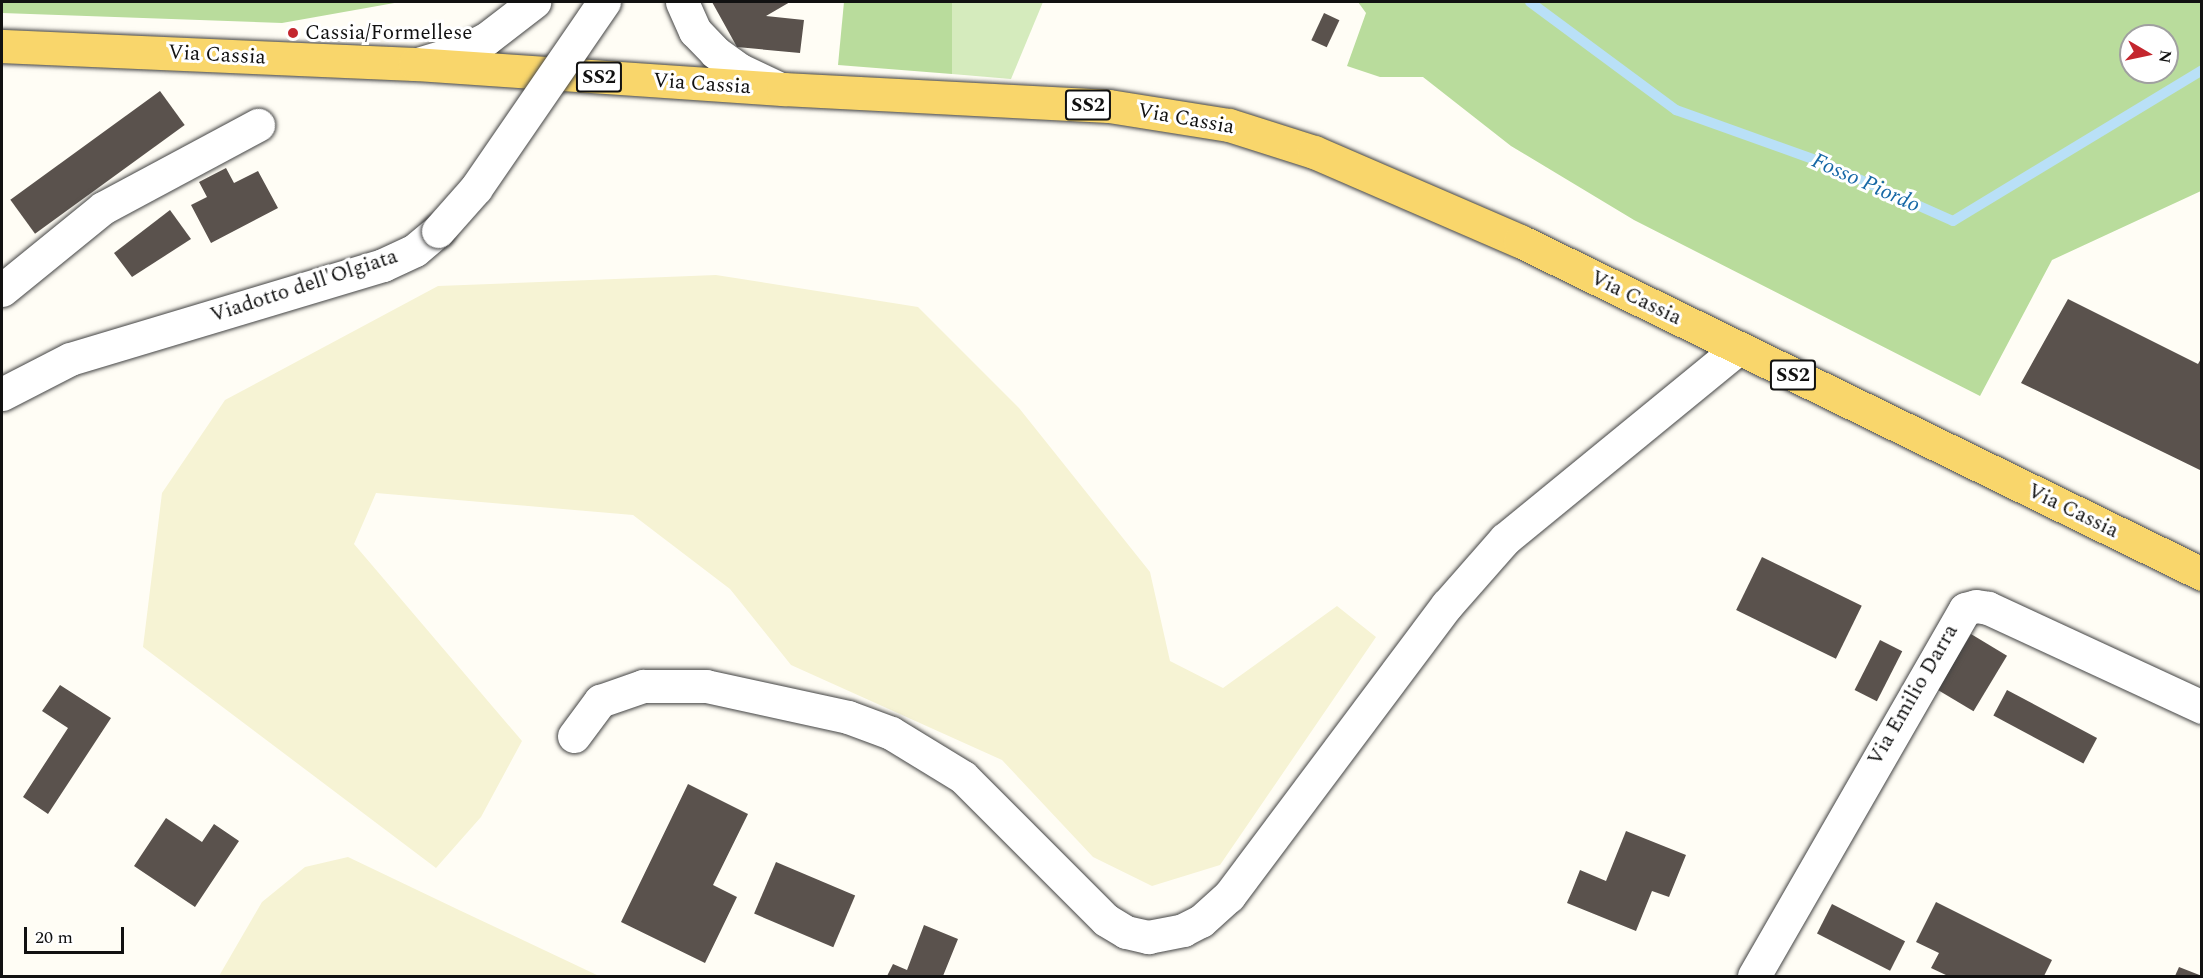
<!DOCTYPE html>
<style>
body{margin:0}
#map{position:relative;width:2203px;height:978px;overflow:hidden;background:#fffdf5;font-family:Spectral,serif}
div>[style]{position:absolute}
.farmland>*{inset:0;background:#f6f3d4}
.green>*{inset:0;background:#d5ebbd}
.forest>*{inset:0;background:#b9dc9c}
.stream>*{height:10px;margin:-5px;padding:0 5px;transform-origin:5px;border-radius:5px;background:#b9e0f7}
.building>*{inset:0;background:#5a524d;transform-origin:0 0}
.roads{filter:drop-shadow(0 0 2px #444) drop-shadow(0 0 2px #444)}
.minor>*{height:33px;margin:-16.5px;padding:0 16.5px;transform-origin:16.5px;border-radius:16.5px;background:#fff}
.major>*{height:33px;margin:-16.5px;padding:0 16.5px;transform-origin:16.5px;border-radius:16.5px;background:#f9d66b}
.bridges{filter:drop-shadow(0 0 2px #444) drop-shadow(0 0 2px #444)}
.minor-bridge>*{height:33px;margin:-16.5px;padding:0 16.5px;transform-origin:16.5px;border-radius:16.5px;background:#fff}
.dots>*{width:16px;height:16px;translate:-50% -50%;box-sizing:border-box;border:3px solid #fff;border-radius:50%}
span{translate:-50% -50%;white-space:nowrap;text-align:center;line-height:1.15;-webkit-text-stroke:6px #fff;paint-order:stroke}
.shield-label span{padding:2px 4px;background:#fff;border:2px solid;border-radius:4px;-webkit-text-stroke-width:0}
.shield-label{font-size:20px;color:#111;font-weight:700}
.poi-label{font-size:21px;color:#111}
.left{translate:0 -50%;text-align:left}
.street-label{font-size:21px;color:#111}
.water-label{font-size:22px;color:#1768a6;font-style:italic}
.frame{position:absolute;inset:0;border:3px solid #111;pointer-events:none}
.north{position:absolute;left:2119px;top:24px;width:60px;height:60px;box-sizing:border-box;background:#fff;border:2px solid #a0a0a0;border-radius:50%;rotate:99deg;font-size:16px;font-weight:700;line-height:24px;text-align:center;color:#111}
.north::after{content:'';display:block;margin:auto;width:21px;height:27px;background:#c4262e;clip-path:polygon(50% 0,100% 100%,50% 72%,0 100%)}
.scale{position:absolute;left:24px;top:927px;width:100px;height:27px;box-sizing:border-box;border:3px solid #111;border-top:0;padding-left:8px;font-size:18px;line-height:21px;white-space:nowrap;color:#111;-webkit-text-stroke:4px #fff;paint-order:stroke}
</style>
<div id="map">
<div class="farmland">
<i style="clip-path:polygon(716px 275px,918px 307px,1019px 408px,1150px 572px,1170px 661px,1223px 688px,1337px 606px,1376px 637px,1220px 865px,1152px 886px,1093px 857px,1002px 760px,791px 665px,730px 589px,633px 515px,376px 493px,354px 544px,522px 741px,481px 817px,436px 868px,143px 647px,162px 493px,225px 400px,438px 286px)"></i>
<i style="clip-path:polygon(348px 857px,459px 910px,599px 976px,219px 976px,262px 902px,305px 867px)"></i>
</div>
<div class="green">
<i style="clip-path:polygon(952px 2px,1043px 2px,1011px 79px,952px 74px)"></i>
</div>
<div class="forest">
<i style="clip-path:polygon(2px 2px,400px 2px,282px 23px,2px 13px)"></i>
<i style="clip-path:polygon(844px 2px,952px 2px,952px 74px,838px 65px)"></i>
<i style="clip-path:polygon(evenodd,1358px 2px,2201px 2px,2201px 191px,2052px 260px,1980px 396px,1634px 220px,1511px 146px,1423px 77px,1380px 77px,1347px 66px,1366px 13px,1358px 2px,2131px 36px,2167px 36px,2167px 72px,2131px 72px,2131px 36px)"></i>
</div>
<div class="stream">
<i style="left:1530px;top:2px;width:182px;rotate:36.5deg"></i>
<i style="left:1676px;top:110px;width:149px;rotate:19.7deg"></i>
<i style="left:1816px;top:160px;width:150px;rotate:24deg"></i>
<i style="left:1953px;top:221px;width:291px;rotate:-31.2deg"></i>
</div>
<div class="building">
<i style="clip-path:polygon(712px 2px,790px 2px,766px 16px,804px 20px,800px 53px,737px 47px)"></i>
<i style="left:1324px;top:13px;width:17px;height:30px;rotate:25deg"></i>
<i style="left:160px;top:91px;width:42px;height:185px;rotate:54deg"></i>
<i style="clip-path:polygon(226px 168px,234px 183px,258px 171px,278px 208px,211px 243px,191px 205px,207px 197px,199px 182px)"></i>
<i style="clip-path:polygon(170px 210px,191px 239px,132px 277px,114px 253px)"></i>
<i style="clip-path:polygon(2068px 299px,2198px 364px,2202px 357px,2202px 471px,2021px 383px)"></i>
<i style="left:1762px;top:557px;width:111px;height:59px;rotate:26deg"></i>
<i style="left:1971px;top:634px;width:42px;height:65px;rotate:31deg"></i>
<i style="left:1880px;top:640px;width:25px;height:56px;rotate:27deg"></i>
<i style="clip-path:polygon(60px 685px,111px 718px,48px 814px,23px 797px,68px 728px,42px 711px)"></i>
<i style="left:2007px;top:690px;width:102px;height:29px;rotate:28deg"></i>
<i style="clip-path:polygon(688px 784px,748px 814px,713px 885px,737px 897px,705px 963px,621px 922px)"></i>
<i style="clip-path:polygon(166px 818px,202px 842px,214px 824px,239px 841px,195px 907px,134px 866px)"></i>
<i style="clip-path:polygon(1626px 831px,1686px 855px,1669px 897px,1652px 891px,1636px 931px,1567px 903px,1580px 870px,1606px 881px)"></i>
<i style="left:776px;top:862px;width:86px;height:56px;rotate:23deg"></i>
<i style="clip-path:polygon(1936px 902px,2052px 960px,2044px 976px,1948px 976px,1931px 968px,1939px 953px,1916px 942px)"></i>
<i style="left:1832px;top:904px;width:82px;height:33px;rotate:27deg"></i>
<i style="clip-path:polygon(924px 925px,958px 939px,943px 976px,887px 976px,893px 964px,907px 970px)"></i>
<i style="clip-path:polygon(2179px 967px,2202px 976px,2175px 976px)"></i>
</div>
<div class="roads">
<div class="minor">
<i style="left:682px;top:2px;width:32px;rotate:66deg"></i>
<i style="left:695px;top:31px;width:29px;rotate:46deg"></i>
<i style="left:715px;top:52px;width:31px;rotate:36deg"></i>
<i style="left:740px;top:70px;width:42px;rotate:25.3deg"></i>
<i style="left:421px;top:63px;width:45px;rotate:-16.8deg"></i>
<i style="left:464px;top:50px;width:25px;rotate:-27deg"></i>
<i style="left:486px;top:39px;width:61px;rotate:-37.6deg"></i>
<i style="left:2px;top:290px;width:130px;rotate:-39.1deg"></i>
<i style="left:103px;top:208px;width:176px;rotate:-28.2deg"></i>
<i style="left:2px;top:394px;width:76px;rotate:-27.2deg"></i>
<i style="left:70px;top:359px;width:327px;rotate:-16.7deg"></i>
<i style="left:383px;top:265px;width:35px;rotate:-25deg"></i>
<i style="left:415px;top:250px;width:30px;rotate:-40deg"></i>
<i style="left:574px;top:736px;width:44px;rotate:-53.4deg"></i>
<i style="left:600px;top:701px;width:46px;rotate:-19.2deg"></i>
<i style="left:643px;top:686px;width:63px"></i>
<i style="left:706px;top:686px;width:145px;rotate:12.3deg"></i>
<i style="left:848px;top:717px;width:46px;rotate:20.4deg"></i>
<i style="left:891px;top:733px;width:84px;rotate:31.4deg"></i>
<i style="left:963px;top:777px;width:202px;rotate:45deg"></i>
<i style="left:1106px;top:920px;width:23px;rotate:31deg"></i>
<i style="left:1126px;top:932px;width:23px;rotate:13deg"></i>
<i style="left:1148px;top:937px;width:36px;rotate:-11deg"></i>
<i style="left:1183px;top:930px;width:20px;rotate:-27deg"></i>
<i style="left:1201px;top:921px;width:38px;rotate:-42deg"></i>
<i style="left:1229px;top:896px;width:364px;rotate:-53.2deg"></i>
<i style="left:1447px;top:605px;width:88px;rotate:-48.7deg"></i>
<i style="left:1505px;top:539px;width:301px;rotate:-39.3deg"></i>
<i style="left:1754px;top:976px;width:423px;rotate:-60.1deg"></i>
<i style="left:1965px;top:609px;width:11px;rotate:-15deg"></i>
<i style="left:1976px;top:606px;width:12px;rotate:9deg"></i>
<i style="left:1988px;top:608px;width:236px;rotate:24.8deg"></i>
</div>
<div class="major">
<i style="left:2px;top:46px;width:413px;rotate:2.5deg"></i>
<i style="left:415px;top:64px;width:369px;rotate:3.9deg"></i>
<i style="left:783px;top:89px;width:326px;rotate:3deg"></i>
<i style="left:1109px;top:106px;width:121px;rotate:9deg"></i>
<i style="left:1229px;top:125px;width:89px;rotate:17.6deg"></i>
<i style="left:1314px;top:152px;width:224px;rotate:23.4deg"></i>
<i style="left:1520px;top:241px;width:759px;rotate:26.02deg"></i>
</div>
</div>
<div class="bridges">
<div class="minor-bridge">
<i style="left:438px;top:231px;width:57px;rotate:-48.5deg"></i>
<i style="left:476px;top:188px;width:226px;rotate:-55.5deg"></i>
</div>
</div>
<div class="dots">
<i style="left:293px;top:33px;background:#c4262e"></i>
</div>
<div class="shield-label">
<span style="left:599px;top:77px">SS2</span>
<span style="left:1088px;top:105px">SS2</span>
<span style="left:1793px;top:375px">SS2</span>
</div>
<div class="poi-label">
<span class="left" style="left:305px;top:33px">Cassia/Formellese</span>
</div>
<div class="street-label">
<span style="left:217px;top:55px;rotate:3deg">Via Cassia</span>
<span style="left:702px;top:84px;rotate:4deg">Via Cassia</span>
<span style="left:1186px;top:119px;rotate:10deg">Via Cassia</span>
<span style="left:304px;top:286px;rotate:-18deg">Viadotto dell'Olgiata</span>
<span style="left:1636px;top:298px;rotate:26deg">Via Cassia</span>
<span style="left:2073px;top:511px;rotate:26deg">Via Cassia</span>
<span style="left:1913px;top:695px;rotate:-60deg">Via Emilio Darra</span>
</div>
<div class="water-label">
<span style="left:1866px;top:183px;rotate:24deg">Fosso Piordo</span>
</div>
<div class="frame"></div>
<div class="north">N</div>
<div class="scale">20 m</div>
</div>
